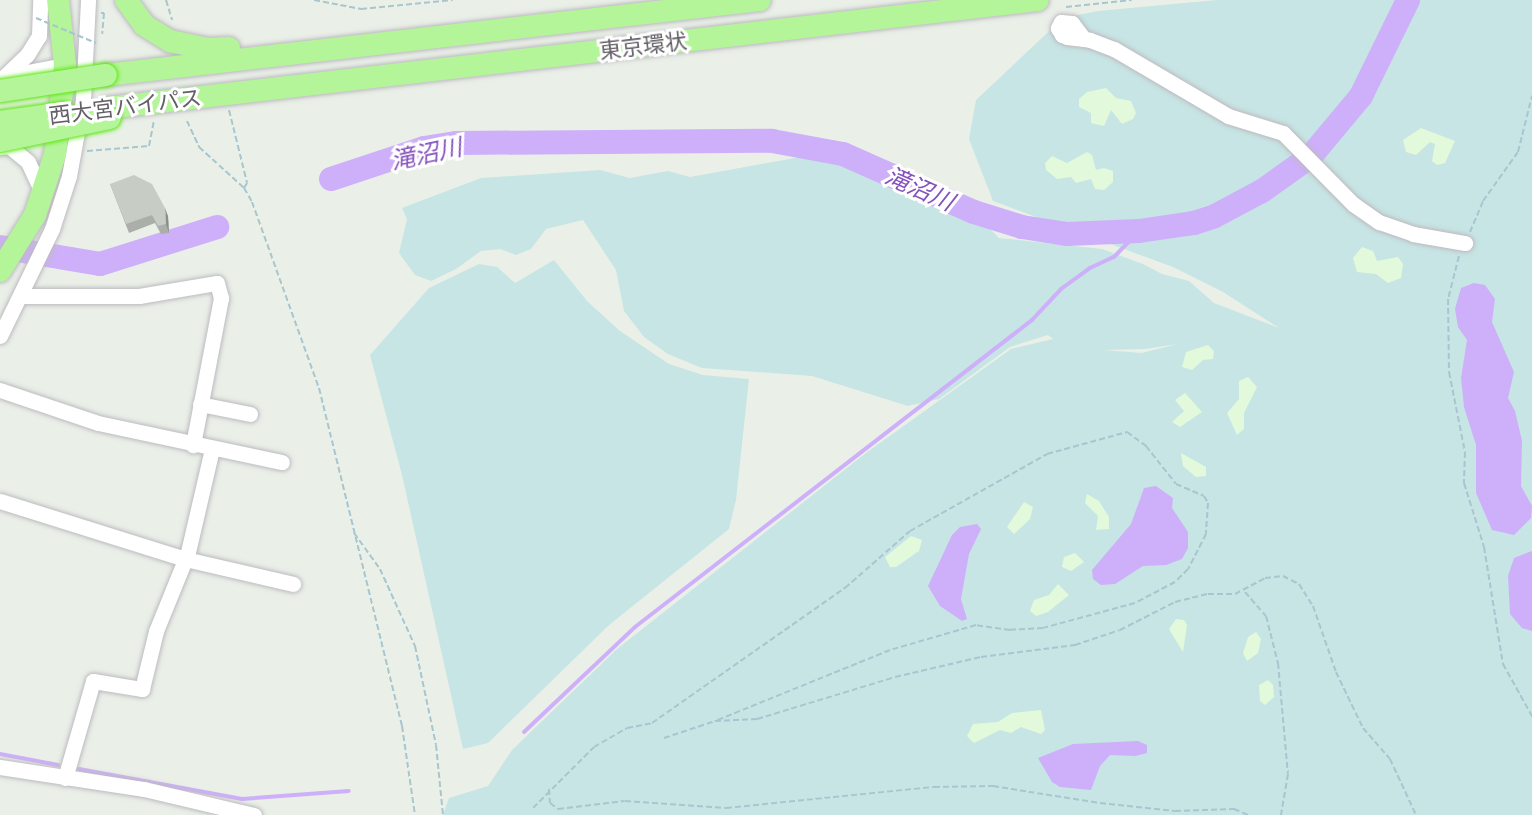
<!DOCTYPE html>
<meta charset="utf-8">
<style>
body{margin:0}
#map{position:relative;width:1532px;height:815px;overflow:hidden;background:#eaf0e8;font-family:"Exo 2","Noto Sans JP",sans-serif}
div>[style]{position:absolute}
.green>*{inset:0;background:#c7e5e4}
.sand>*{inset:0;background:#e3f9db}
.water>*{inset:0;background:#cdb0f9}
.stream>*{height:4px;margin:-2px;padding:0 2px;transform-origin:2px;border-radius:2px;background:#cdb0f9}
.river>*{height:24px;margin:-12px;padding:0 12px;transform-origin:12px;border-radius:12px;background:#cdb0f9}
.path>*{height:2px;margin-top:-1px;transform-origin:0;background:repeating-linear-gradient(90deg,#a7c6cf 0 6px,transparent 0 9px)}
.roads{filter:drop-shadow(0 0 2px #bdbac0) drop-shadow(0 0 2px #bdbac0)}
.minor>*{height:15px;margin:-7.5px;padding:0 7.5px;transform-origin:7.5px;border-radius:7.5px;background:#fff}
.highway>*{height:22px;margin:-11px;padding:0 11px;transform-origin:11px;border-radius:11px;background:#b5f59a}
.path-bridge>*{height:2px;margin-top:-1px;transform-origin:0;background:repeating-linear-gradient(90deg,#a7c6cf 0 6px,transparent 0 9px)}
.bridges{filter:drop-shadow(0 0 2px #5de712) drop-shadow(0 0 2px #5de712)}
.highway-bridge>*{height:22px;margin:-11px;padding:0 11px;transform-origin:11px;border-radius:11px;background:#b5f59a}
.wall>*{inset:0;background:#abafa9}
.shaded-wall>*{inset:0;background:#8b8f8a}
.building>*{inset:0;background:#c7ccc5}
span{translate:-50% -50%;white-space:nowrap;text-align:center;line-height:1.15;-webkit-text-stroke:6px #fff;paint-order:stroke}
.street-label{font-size:22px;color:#635f67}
.water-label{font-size:24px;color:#8452bc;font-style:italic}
</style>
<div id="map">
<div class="green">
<i style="clip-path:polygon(evenodd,1217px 0,1532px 0,1532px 815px,443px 815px,449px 798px,488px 786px,512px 750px,617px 649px,866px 453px,1011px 349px,1053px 339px,1048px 335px,1010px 347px,939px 399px,908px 406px,812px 376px,702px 368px,668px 354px,644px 337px,624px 311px,616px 270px,583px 220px,546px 229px,531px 249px,516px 255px,500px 249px,481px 251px,456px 269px,431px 281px,415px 275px,399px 253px,407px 219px,402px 208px,481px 178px,600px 170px,630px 178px,668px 171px,690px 177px,811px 155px,915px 193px,987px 226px,999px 238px,1102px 249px,1143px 264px,1162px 274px,1189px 281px,1214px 303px,1279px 328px,1223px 292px,1173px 267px,993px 201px,969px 139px,976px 100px,1063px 18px,1098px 11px,1217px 0,1177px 344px,1142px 353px,1103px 350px,1145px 349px,1177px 344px)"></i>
<i style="clip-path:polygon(554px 260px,587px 301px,620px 331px,669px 364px,703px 375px,749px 379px,736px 500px,729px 529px,609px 625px,488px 743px,463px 749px,402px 475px,370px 355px,429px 288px,479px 264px,497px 267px,515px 283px)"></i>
</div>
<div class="sand">
<i style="clip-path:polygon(1106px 88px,1116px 98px,1131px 101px,1136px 113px,1133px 119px,1122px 124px,1111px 110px,1104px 126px,1091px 123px,1091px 113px,1079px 107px,1079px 99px,1087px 92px)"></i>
<i style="clip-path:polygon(1421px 128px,1455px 141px,1445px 163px,1437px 165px,1432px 161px,1435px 144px,1430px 142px,1416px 155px,1406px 152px,1403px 140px)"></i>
<i style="clip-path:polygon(1087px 152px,1092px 155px,1096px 170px,1104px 168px,1113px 171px,1113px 182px,1104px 190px,1095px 189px,1091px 179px,1076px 183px,1071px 177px,1057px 179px,1046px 170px,1045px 163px,1052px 156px,1067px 163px)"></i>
<i style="clip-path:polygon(1362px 247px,1373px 251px,1377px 261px,1398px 257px,1403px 264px,1401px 278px,1388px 283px,1376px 274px,1357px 272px,1353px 258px)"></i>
<i style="clip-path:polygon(1208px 345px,1214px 351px,1213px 359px,1203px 360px,1192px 370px,1182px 367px,1186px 352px)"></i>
<i style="clip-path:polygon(1248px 377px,1257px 387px,1244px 413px,1244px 429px,1237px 435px,1227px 413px,1239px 399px,1239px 381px)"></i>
<i style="clip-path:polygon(1185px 393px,1202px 412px,1180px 427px,1172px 422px,1184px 411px,1175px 400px)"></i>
<i style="clip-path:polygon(1181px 453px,1206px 467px,1206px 476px,1196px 477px,1183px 466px)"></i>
<i style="clip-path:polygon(1087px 494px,1099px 501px,1109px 517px,1109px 529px,1096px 530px,1098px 516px,1085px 503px)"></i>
<i style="clip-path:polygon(1024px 502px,1033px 507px,1030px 519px,1014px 534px,1007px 527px)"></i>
<i style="clip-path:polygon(911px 536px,922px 540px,919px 551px,896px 567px,890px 567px,885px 557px)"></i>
<i style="clip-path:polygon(1075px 553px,1084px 562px,1071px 571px,1062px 567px,1064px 557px)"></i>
<i style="clip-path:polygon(1058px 584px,1069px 595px,1048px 612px,1036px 616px,1030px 611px,1034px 600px,1049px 595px)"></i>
<i style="clip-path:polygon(1176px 619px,1184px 620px,1187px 625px,1183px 652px,1169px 629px)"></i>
<i style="clip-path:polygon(1256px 632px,1261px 639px,1258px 653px,1247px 661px,1243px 653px,1248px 637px)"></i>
<i style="clip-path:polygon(1268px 680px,1273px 685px,1274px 697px,1265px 705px,1260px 701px,1259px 685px)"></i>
<i style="clip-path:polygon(1041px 710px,1045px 730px,1041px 734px,1021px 727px,1011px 733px,1000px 730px,974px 743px,967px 736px,973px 724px,998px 722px,1012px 713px)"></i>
</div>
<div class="water">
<i style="clip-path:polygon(1474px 283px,1485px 285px,1495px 299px,1492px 322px,1514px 372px,1508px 398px,1515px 411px,1522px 441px,1521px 486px,1532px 506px,1531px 518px,1514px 535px,1492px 530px,1476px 493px,1476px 445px,1464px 407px,1461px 378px,1467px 340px,1458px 327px,1455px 309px,1461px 288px)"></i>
<i style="clip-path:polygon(1156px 486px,1173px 498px,1172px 508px,1188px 532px,1188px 548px,1182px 559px,1166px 565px,1143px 566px,1115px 584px,1101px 585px,1093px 579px,1092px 570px,1131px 524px,1144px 488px)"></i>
<i style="clip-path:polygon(977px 524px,981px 529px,969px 554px,961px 599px,967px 619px,962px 621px,940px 606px,928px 586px,952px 535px,960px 527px)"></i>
<i style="clip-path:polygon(1532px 551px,1532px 631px,1522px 628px,1510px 614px,1508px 576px,1514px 558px)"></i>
<i style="clip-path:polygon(1138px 741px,1147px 745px,1147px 753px,1135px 756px,1110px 755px,1100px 766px,1091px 790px,1060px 787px,1052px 782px,1038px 758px,1073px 744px)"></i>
</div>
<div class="stream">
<i style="left:524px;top:732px;width:153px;rotate:-43.4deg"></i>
<i style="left:635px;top:627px;width:502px;rotate:-37.71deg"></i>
<i style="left:1032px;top:320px;width:42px;rotate:-46.9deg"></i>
<i style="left:1061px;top:289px;width:36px;rotate:-36deg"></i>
<i style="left:1090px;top:268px;width:26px;rotate:-25deg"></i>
<i style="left:1114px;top:257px;width:36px;rotate:-46deg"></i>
<i style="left:0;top:754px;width:59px;rotate:10.7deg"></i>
<i style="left:79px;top:769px;width:166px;rotate:10.4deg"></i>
<i style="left:242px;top:799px;width:107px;rotate:-4.3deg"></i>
</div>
<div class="river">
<i style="left:331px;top:179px;width:98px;rotate:-18.4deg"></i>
<i style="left:424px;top:148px;width:32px;rotate:-9deg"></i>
<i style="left:456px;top:143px;width:316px;rotate:-0.4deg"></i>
<i style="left:772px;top:141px;width:72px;rotate:10.4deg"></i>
<i style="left:843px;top:154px;width:143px;rotate:23.9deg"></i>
<i style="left:974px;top:212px;width:50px;rotate:17.4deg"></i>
<i style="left:1022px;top:227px;width:46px;rotate:8.8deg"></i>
<i style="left:1067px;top:234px;width:72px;rotate:-2.4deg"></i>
<i style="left:1139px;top:231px;width:56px;rotate:-8.3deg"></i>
<i style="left:1194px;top:223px;width:20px;rotate:-18deg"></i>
<i style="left:1213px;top:217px;width:55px;rotate:-28deg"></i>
<i style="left:1262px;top:191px;width:60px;rotate:-35.5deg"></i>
<i style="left:1311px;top:156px;width:78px;rotate:-50.2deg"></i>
<i style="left:1361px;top:96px;width:107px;rotate:-63.9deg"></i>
<i style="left:0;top:247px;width:101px;rotate:9.6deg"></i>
<i style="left:100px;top:264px;width:123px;rotate:-17.5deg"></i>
</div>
<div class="path">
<i style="left:166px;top:0;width:21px;rotate:73deg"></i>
<i style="left:314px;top:0;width:48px;rotate:10.8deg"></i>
<i style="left:361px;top:9px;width:92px;rotate:-5.6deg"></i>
<i style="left:1066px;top:7px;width:66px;rotate:-6.1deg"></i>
<i style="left:101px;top:13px;width:3px"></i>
<i style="left:104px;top:13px;width:21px;rotate:95deg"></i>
<i style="left:229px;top:110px;width:75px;rotate:76.1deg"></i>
<i style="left:247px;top:183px;width:6px;rotate:121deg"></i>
<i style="left:187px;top:121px;width:29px;rotate:65deg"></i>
<i style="left:199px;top:147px;width:61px;rotate:42.3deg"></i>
<i style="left:244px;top:188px;width:16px;rotate:60deg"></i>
<i style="left:252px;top:202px;width:198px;rotate:70.2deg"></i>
<i style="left:319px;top:388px;width:348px;rotate:76.2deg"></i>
<i style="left:402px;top:726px;width:90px;rotate:81.7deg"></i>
<i style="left:87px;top:151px;width:62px;rotate:-4.6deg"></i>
<i style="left:149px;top:146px;width:25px;rotate:-79deg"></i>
<i style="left:1470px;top:232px;width:34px;rotate:-67deg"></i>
<i style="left:1483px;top:201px;width:60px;rotate:-54.5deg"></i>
<i style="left:1518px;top:152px;width:58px;rotate:-76deg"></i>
<i style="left:1459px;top:256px;width:44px;rotate:104.3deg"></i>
<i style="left:1448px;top:299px;width:73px;rotate:89.2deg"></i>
<i style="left:1449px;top:372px;width:82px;rotate:78.7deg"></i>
<i style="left:1465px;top:452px;width:31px;rotate:92deg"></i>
<i style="left:1464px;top:483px;width:67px;rotate:72.6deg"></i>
<i style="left:1484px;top:547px;width:119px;rotate:80.8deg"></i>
<i style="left:1503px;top:664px;width:60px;rotate:60.9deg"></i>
<i style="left:354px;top:533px;width:44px;rotate:54.2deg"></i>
<i style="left:380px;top:569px;width:85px;rotate:65.6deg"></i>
<i style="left:415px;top:646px;width:101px;rotate:78deg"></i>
<i style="left:436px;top:745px;width:70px;rotate:84.3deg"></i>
<i style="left:1245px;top:592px;width:32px;rotate:49deg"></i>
<i style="left:1266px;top:616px;width:49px;rotate:75.7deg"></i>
<i style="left:1278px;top:663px;width:111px;rotate:84.9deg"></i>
<i style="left:1288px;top:774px;width:42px;rotate:99.7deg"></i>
<i style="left:664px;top:738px;width:54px;rotate:-18.4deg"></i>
<i style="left:715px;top:721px;width:42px;rotate:-2.7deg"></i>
<i style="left:757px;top:719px;width:144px;rotate:-16.9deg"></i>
<i style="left:895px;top:677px;width:88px;rotate:-13.1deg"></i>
<i style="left:981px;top:657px;width:95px;rotate:-7.3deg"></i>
<i style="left:1075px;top:645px;width:47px;rotate:-18.4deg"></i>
<i style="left:1120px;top:630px;width:62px;rotate:-27deg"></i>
<i style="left:1175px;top:602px;width:34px;rotate:-14deg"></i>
<i style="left:1208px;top:594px;width:27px"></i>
<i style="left:1235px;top:594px;width:34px;rotate:-28deg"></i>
<i style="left:1265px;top:578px;width:18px;rotate:-6deg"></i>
<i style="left:1283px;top:576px;width:18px;rotate:27deg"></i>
<i style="left:1299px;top:584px;width:26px;rotate:58deg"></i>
<i style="left:1313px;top:606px;width:70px;rotate:70.8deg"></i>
<i style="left:1336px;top:672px;width:62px;rotate:64.3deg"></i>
<i style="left:1363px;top:728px;width:41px;rotate:48.9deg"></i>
<i style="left:1390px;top:759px;width:62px;rotate:65.1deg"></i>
<i style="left:549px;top:789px;width:14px;rotate:86deg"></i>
<i style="left:550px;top:803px;width:10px;rotate:37deg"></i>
<i style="left:558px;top:809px;width:67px;rotate:-6.8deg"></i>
<i style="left:625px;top:801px;width:101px;rotate:4deg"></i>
<i style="left:726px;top:808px;width:209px;rotate:-5.8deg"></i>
<i style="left:934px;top:787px;width:59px;rotate:-1deg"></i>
<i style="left:993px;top:786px;width:108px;rotate:9deg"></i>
<i style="left:1100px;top:803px;width:75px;rotate:6.1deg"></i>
<i style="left:1175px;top:811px;width:59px;rotate:-1.9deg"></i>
<i style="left:1234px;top:809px;width:15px;rotate:23deg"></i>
<i style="left:533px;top:808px;width:86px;rotate:-45deg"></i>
<i style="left:594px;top:747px;width:38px;rotate:-30deg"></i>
<i style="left:627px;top:728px;width:25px;rotate:-11deg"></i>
<i style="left:652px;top:723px;width:236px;rotate:-35deg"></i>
<i style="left:845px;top:588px;width:86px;rotate:-41.2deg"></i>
<i style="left:910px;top:531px;width:157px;rotate:-29.3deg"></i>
<i style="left:1047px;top:454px;width:83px;rotate:-15.4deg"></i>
<i style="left:1127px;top:432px;width:24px;rotate:36deg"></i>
<i style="left:1146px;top:446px;width:48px;rotate:51.7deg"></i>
<i style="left:1176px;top:484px;width:30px;rotate:23deg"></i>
<i style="left:1204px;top:496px;width:8px;rotate:60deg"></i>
<i style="left:1208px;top:503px;width:31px;rotate:94deg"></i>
<i style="left:1206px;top:534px;width:39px;rotate:117deg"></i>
<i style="left:1188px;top:569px;width:18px;rotate:135deg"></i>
<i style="left:1175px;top:582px;width:45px;rotate:152.3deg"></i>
<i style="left:1135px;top:603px;width:95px;rotate:164.8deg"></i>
<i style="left:1043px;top:628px;width:33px;rotate:177deg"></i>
<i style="left:1010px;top:630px;width:34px;rotate:-172deg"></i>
<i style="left:976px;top:625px;width:90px;rotate:163.8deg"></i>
<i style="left:890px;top:650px;width:189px;rotate:157.9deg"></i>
</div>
<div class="roads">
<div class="minor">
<i style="left:1084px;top:39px;width:20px;rotate:-127deg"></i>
<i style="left:1072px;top:23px;width:11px;rotate:-175deg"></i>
<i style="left:1061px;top:22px;width:7px;rotate:117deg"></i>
<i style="left:1058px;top:28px;width:8px;rotate:60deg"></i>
<i style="left:1062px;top:35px;width:5px;rotate:22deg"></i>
<i style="left:1067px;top:37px;width:23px;rotate:7deg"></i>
<i style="left:1090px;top:40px;width:26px;rotate:21deg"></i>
<i style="left:1114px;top:49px;width:132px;rotate:30.4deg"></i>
<i style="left:1228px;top:116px;width:58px;rotate:17.2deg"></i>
<i style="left:1283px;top:133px;width:100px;rotate:45.4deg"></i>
<i style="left:1353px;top:204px;width:32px;rotate:35deg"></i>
<i style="left:1379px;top:222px;width:36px;rotate:19deg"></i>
<i style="left:1413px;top:234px;width:53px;rotate:9.8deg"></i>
<i style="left:5px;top:76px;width:30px;rotate:-44deg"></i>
<i style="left:27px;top:55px;width:22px;rotate:-58deg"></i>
<i style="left:39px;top:36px;width:36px;rotate:-88deg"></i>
<i style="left:6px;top:76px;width:60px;rotate:-10.6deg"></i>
<i style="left:0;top:147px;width:9px;rotate:-6deg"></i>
<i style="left:9px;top:146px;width:25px;rotate:40deg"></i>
<i style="left:28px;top:162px;width:35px;rotate:65deg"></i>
<i style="left:21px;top:296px;width:118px"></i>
<i style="left:139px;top:296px;width:79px;rotate:-9.5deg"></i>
<i style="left:217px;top:283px;width:16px;rotate:75deg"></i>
<i style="left:221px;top:298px;width:150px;rotate:100.8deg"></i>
<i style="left:0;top:336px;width:119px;rotate:-64.1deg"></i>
<i style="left:52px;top:229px;width:56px;rotate:-72.2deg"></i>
<i style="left:69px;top:176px;width:77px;rotate:-79.6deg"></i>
<i style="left:83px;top:100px;width:100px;rotate:-87.1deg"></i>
<i style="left:0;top:390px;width:103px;rotate:18.6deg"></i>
<i style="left:98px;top:423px;width:188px;rotate:12deg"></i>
<i style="left:200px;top:404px;width:51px;rotate:11.3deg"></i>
<i style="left:0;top:501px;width:194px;rotate:17.4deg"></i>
<i style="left:185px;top:559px;width:111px;rotate:13deg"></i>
<i style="left:0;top:767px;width:146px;rotate:8.7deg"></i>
<i style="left:144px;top:789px;width:113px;rotate:13.3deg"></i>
<i style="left:65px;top:778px;width:101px;rotate:-73.9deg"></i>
<i style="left:93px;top:681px;width:50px;rotate:9.3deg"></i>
<i style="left:142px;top:689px;width:60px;rotate:-76.4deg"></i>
<i style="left:156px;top:631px;width:85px;rotate:-67.9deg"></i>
<i style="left:188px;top:552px;width:106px;rotate:-76.9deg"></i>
</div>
<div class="highway">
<i style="left:126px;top:0;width:31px;rotate:54deg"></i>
<i style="left:144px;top:25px;width:31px;rotate:32deg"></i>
<i style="left:170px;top:41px;width:39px;rotate:12deg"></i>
<i style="left:208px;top:49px;width:21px;rotate:-3deg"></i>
<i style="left:106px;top:75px;width:658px;rotate:-6.54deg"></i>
<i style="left:107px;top:108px;width:937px;rotate:-6.62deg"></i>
<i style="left:0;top:271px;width:66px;rotate:-58deg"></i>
<i style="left:35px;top:215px;width:64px;rotate:-71.8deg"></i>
<i style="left:55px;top:154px;width:90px;rotate:-83.6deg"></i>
<i style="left:65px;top:65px;width:65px;rotate:-96.1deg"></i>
</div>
</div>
<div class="path-bridge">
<i style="left:36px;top:18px;width:65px;rotate:22.6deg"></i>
</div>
<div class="bridges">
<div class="highway-bridge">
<i style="left:0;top:91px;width:107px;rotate:-8.6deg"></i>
<i style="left:0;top:122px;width:65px;rotate:-8deg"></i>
<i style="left:0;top:141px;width:112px;rotate:-11.8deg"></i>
</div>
</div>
<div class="wall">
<i style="clip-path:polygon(110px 184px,168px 216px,169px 233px,161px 234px,155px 223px,129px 233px)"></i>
</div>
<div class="shaded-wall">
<i style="clip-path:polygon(165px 208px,168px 216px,169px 233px,166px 224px)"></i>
</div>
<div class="building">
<i style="clip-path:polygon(134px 175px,152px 184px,165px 208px,166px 224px,158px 226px,152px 215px,126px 224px,110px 184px)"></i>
</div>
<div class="street-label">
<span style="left:643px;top:45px;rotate:-7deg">東京環状</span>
<span style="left:125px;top:106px;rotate:-7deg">西大宮バイパス</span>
</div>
<div class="water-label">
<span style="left:426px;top:153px;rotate:-12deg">滝沼川</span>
<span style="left:920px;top:188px;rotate:24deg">滝沼川</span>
</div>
</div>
